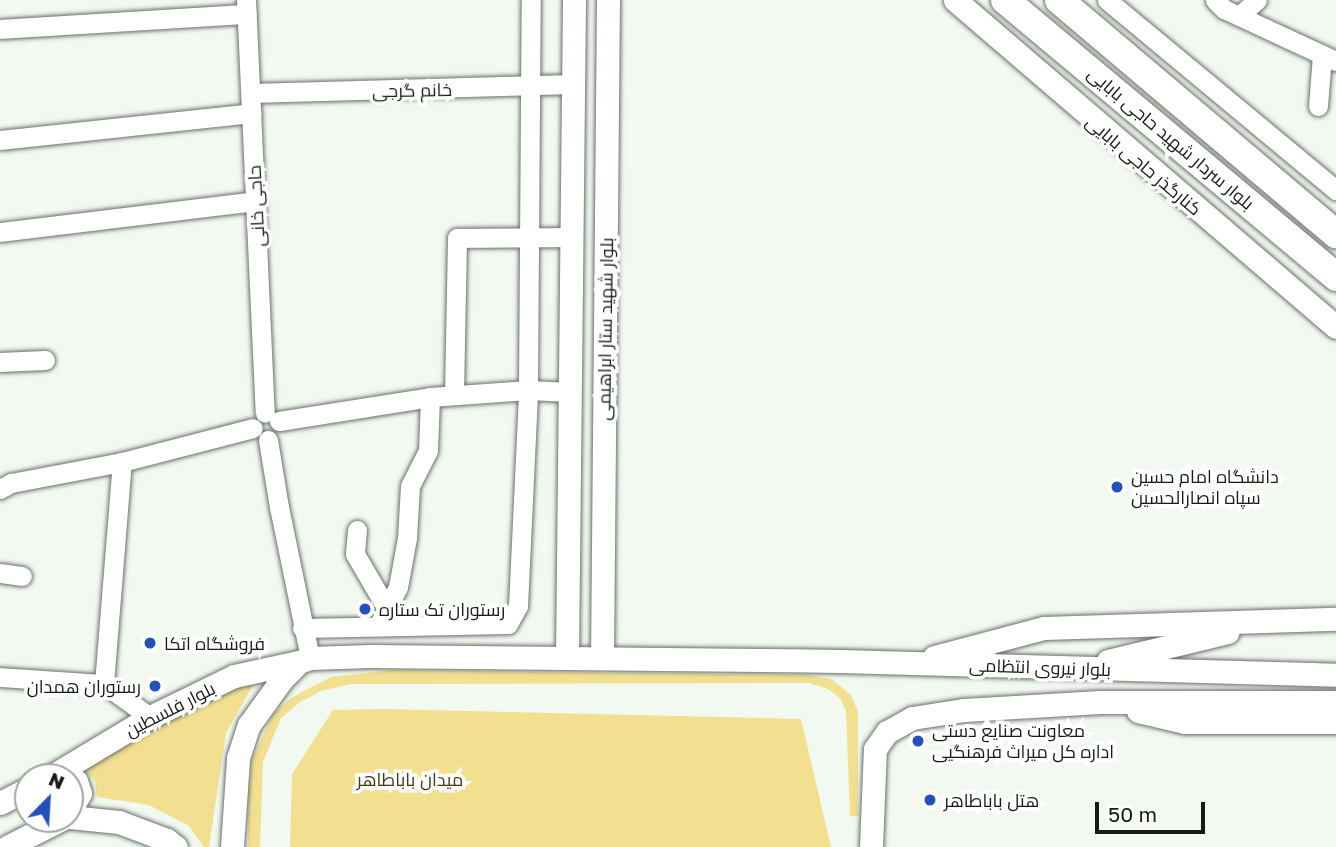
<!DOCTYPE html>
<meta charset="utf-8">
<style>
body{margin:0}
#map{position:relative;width:1336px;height:847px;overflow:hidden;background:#f1f9f1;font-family:"Golos Text",Cairo,sans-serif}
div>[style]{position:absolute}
.green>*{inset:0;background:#f2e090}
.roads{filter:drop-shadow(0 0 2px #6a7169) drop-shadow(0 0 2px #6a7169)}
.minor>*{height:19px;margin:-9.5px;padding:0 9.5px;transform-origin:9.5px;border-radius:9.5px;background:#fff}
.major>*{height:23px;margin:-11.5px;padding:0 11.5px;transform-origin:11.5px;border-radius:11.5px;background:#fff}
.highway>*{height:28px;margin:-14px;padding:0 14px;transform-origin:14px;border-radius:14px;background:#fff}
.dots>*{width:19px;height:19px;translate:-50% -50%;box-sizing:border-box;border:4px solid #fff;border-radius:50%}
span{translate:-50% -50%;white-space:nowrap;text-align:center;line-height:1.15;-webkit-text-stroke:7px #fff;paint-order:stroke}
.street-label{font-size:18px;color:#171a17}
.poi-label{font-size:18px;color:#171a17}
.left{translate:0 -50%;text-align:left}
.right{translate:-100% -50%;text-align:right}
.park-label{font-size:18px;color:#423a15}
.north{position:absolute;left:14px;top:763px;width:70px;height:70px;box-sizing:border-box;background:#fff;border:2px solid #a2a3a2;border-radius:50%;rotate:24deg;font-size:19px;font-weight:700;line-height:28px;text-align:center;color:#171a17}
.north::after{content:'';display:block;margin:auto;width:24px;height:32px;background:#2450be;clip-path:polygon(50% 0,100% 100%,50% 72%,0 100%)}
.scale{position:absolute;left:1095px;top:802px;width:110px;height:32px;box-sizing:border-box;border:4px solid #171a17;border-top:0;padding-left:9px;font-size:21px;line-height:24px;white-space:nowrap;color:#171a17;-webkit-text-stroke:5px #fff;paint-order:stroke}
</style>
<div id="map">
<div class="green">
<i style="clip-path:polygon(392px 670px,809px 675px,831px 679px,850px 694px,858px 711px,858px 816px,850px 816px,846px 711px,840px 698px,828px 689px,809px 683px,351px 684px,321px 691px,300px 702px,281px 718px,263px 762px,260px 847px,248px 847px,248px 794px,252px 760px,273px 714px,291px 698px,331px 677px)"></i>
<i style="clip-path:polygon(253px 685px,226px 733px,209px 847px,204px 847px,189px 826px,149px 805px,97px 797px,95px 781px,82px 767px,221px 691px)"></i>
<i style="clip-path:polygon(384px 709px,801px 719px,831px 847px,290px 847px,292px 774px,333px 710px)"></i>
</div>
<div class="roads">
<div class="minor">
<i style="left:246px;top:0;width:413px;rotate:87.4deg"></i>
<i style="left:1107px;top:0;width:298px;rotate:39.7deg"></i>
<i style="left:1215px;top:0;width:13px;rotate:45deg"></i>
<i style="left:1224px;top:9px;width:123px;rotate:24.9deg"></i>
<i style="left:1239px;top:16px;width:24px;rotate:-42deg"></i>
<i style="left:0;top:29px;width:247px;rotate:-3.5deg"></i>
<i style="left:251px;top:93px;width:322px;rotate:-1.6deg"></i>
<i style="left:1318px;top:106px;width:51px;rotate:-85.5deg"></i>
<i style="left:0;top:140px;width:253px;rotate:-6.1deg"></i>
<i style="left:0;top:232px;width:258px;rotate:-6.9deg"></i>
<i style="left:0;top:362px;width:45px;rotate:-2.5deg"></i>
<i style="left:454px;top:395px;width:157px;rotate:-88.9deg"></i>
<i style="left:457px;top:238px;width:114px;rotate:-0.5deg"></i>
<i style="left:279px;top:421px;width:153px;rotate:-9deg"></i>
<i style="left:430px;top:397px;width:98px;rotate:-4.1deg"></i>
<i style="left:528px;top:390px;width:42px;rotate:2.7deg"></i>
<i style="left:268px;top:440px;width:68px;rotate:80.7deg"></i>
<i style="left:279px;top:507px;width:154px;rotate:78.4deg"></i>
<i style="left:0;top:489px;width:13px;rotate:-29deg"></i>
<i style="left:11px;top:483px;width:113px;rotate:-10.7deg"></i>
<i style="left:122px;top:462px;width:135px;rotate:-14.5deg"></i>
<i style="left:357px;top:530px;width:24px;rotate:95deg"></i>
<i style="left:355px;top:554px;width:61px;rotate:59.7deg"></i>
<i style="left:0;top:573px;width:22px;rotate:8deg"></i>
<i style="left:378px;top:626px;width:44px;rotate:-62.9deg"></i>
<i style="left:398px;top:587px;width:50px;rotate:-79.6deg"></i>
<i style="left:407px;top:538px;width:52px;rotate:-86.7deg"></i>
<i style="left:410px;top:486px;width:39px;rotate:-63deg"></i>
<i style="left:428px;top:451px;width:54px;rotate:-87.9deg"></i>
<i style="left:302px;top:628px;width:206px;rotate:-1.1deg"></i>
<i style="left:508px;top:624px;width:21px;rotate:-61deg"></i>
<i style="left:518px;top:606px;width:216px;rotate:-87.3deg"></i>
<i style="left:528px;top:390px;width:390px;rotate:-89.6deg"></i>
<i style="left:0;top:677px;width:104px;rotate:3.9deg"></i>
<i style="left:104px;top:684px;width:223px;rotate:-85.4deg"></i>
<i style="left:104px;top:684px;width:57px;rotate:35.7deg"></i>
</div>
<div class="major">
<i style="left:955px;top:0;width:502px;rotate:40.64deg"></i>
<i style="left:934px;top:657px;width:114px;rotate:-14.8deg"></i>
<i style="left:1044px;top:628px;width:292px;rotate:-1.8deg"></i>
<i style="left:567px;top:658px;width:658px;rotate:-89.39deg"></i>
<i style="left:602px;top:658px;width:658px;rotate:-89.48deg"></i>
<i style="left:1108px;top:661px;width:123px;rotate:-13.6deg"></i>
<i style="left:1138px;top:711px;width:48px;rotate:13.2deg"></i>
<i style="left:1185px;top:722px;width:151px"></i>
<i style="left:50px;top:777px;width:117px;rotate:-31deg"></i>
<i style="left:150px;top:717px;width:93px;rotate:-26deg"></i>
<i style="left:234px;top:676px;width:66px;rotate:-12.2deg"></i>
<i style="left:70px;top:779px;width:6px;rotate:18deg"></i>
<i style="left:76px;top:781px;width:13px;rotate:72deg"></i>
<i style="left:80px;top:793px;width:21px;rotate:119deg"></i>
<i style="left:0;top:803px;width:31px;rotate:-27deg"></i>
<i style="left:70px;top:817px;width:49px;rotate:5.8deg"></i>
<i style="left:119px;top:822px;width:51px;rotate:20.6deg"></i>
<i style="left:167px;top:840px;width:11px;rotate:38deg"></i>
<i style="left:7px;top:847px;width:62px;rotate:-27deg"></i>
<i style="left:232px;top:847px;width:89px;rotate:-86.1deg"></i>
<i style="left:238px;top:758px;width:35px;rotate:-72deg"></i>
<i style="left:249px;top:725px;width:57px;rotate:-54.3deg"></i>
<i style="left:282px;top:679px;width:24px;rotate:-45deg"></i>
<i style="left:299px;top:662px;width:12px;rotate:-20deg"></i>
<i style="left:310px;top:658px;width:60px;rotate:-1.9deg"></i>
<i style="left:370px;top:656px;width:471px;rotate:0.6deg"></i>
<i style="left:841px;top:661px;width:495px;rotate:1.6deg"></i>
<i style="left:871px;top:847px;width:98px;rotate:-87.7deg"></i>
<i style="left:875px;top:749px;width:21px;rotate:-55deg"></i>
<i style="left:887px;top:732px;width:29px;rotate:-29deg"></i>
<i style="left:912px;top:718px;width:53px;rotate:-8.7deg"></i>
<i style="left:964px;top:710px;width:136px;rotate:-3.4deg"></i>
<i style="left:1100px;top:702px;width:236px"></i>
</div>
<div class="highway">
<i style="left:1005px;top:0;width:432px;rotate:39.9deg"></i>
<i style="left:1059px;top:0;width:363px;rotate:40.2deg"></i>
</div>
</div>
<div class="dots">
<i style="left:1117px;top:487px;background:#2450be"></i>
<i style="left:365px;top:609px;background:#2450be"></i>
<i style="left:150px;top:643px;background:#2450be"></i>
<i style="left:155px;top:686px;background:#2450be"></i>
<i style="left:918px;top:741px;background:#2450be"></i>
<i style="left:930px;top:800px;background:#2450be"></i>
</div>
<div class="street-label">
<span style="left:412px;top:90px;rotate:-1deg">خانم گرجی</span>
<span style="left:1171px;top:138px;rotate:40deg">بلوار سردار شهید حاجی بابایی</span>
<span style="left:1144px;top:165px;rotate:40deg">کنارگذر حاجی بابایی</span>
<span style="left:256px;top:206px;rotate:-93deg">حاجی خانی</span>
<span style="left:605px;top:329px;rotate:-89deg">بلوار شهید ستار ابراهیمی</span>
<span style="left:1040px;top:667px;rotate:2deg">بلوار نیروی انتظامی</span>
<span style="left:170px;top:709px;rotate:-27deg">بلوار فلسطین</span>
</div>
<div class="poi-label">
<span class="left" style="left:1131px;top:487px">دانشگاه امام حسین<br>سپاه انصارالحسین</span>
<span class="left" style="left:379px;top:609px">رستوران تک ستاره</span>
<span class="left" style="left:164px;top:643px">فروشگاه اتکا</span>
<span class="right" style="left:141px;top:686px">رستوران همدان</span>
<span class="left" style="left:932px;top:741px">معاونت صنایع دستی<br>اداره کل میراث فرهنگیی</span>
<span class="left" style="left:944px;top:800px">هتل باباطاهر</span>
</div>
<div class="park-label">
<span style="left:410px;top:779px">میدان باباطاهر</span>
</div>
<div class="north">N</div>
<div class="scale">50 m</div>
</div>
